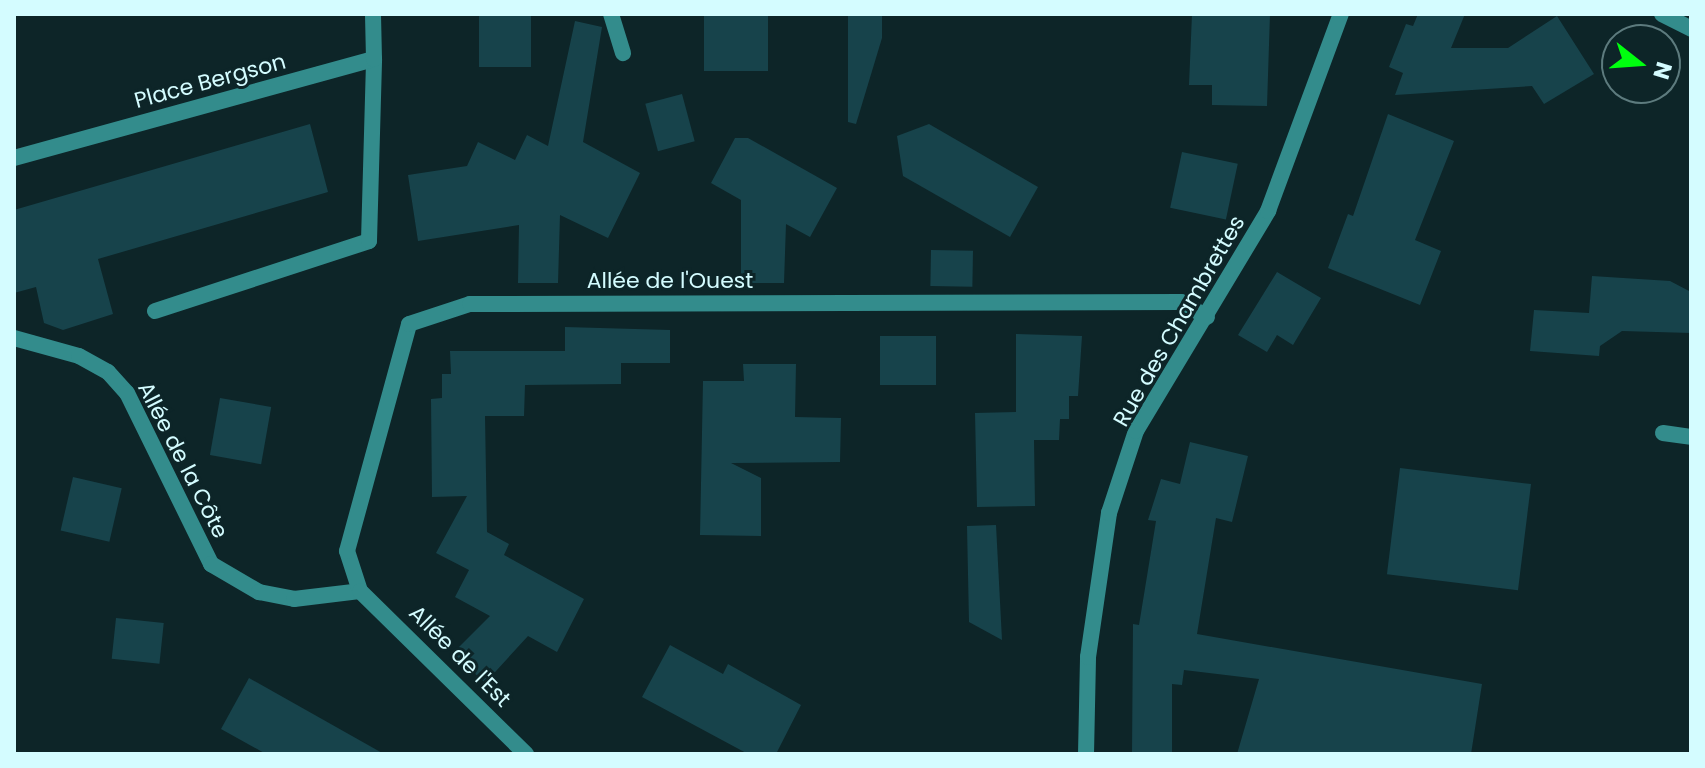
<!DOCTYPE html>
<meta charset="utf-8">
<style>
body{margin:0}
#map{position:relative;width:1705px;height:768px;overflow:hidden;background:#0d2528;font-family:Poppins,sans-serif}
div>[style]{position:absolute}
.building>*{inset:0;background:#17434b;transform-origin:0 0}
.service>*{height:16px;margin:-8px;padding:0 8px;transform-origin:8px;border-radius:8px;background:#338c8c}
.minor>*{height:16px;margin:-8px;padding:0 8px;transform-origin:8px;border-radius:8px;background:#338c8c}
span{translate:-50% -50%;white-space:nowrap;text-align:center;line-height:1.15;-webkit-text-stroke:6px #0d2528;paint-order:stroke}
.street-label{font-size:22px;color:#d4fcff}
.frame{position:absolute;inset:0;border:16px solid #d4fcff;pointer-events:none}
.north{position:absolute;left:1601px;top:24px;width:80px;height:80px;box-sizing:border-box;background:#0d2528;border:2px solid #5d7b7e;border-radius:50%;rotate:107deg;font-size:22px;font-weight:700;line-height:32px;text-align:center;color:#d4fcff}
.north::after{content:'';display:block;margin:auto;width:28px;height:36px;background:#00ff0f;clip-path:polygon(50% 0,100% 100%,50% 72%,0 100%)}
</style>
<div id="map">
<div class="building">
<i style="left:479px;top:14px;width:52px;height:53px"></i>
<i style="left:704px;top:14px;width:64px;height:57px"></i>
<i style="clip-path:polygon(848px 14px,882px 14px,882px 38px,856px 124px,848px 122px)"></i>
<i style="clip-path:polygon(1192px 14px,1270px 14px,1267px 106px,1212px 105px,1212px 85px,1189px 85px)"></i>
<i style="clip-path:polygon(1418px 14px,1465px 14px,1451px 48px,1508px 48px,1557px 16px,1594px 74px,1544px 104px,1532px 86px,1395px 95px,1403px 73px,1389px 67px,1406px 24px,1413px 26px)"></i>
<i style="clip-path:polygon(575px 21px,602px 27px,583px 142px,640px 173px,608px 238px,560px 215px,558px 283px,518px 283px,519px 225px,418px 241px,408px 175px,467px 166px,478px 142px,515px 160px,527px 135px,548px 146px)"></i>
<i style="left:682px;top:94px;width:49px;height:38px;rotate:75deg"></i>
<i style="clip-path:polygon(1388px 114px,1454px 141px,1415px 240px,1441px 251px,1420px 305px,1328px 268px,1348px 214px,1353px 216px)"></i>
<i style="clip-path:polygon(310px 124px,328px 192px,98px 259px,113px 314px,63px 330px,44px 323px,36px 287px,14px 293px,14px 210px)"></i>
<i style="clip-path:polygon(929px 124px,1038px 187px,1010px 237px,903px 176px,897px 136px)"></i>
<i style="clip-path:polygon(735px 138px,748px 138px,837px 188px,810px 237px,786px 224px,784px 283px,741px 283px,741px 200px,711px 183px)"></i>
<i style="left:1182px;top:152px;width:57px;height:57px;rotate:12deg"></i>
<i style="left:931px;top:250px;width:42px;height:36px;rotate:1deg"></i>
<i style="clip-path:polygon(1277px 272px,1321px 298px,1293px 345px,1277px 335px,1267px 352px,1238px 335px)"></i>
<i style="clip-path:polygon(1592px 276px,1670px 281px,1691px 292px,1691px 333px,1622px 331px,1600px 346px,1599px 356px,1530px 351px,1534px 310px,1589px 313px)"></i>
<i style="clip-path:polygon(565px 327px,670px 330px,670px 363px,621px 363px,621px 384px,525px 385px,524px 416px,485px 416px,487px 532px,509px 544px,504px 555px,584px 599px,557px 652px,528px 636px,485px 683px,453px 653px,490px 616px,455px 597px,469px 570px,436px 553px,467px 496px,432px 497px,431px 399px,442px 398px,442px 374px,451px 374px,450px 351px,565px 351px)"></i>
<i style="clip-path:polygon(1016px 334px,1082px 336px,1078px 396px,1069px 396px,1069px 419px,1060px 419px,1059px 440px,1034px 440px,1035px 506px,977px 507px,975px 413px,1016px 412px)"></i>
<i style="left:880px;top:336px;width:56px;height:49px"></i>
<i style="clip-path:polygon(743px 364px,796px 364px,795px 417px,841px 418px,840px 462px,731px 463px,761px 478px,761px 536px,700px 535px,703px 381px,744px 381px)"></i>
<i style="left:220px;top:398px;width:52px;height:58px;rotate:10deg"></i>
<i style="clip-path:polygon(1190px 442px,1248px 456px,1232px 522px,1216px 518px,1197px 634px,1482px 684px,1471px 754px,1237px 754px,1259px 679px,1184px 670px,1182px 685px,1172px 684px,1172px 754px,1132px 754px,1133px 624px,1139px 625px,1156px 521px,1148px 520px,1161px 479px,1180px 484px)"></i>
<i style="left:1400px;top:468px;width:132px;height:107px;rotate:7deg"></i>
<i style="left:73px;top:477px;width:50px;height:55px;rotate:13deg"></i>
<i style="clip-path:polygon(996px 525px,1002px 640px,969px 622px,967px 526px)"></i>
<i style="left:116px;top:618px;width:48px;height:41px;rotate:6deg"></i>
<i style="clip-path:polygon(670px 645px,723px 674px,728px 664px,801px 705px,776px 754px,748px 754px,642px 697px)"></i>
<i style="clip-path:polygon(249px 678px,384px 754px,266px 754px,221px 729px)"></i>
</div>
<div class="service">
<i style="left:155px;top:311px;width:225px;rotate:-18.1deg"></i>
<i style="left:369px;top:241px;width:182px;rotate:-88.4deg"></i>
</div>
<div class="minor">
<i style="left:611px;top:14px;width:41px;rotate:72.9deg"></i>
<i style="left:1662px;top:14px;width:33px;rotate:27deg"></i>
<i style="left:14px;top:158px;width:373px;rotate:-15.4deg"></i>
<i style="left:374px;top:59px;width:45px;rotate:-91.3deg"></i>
<i style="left:14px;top:338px;width:67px;rotate:15.5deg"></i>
<i style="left:79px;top:356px;width:33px;rotate:29deg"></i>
<i style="left:108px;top:372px;width:28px;rotate:48deg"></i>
<i style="left:127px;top:393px;width:191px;rotate:63.8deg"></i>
<i style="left:211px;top:564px;width:56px;rotate:30.3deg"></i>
<i style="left:259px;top:592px;width:36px;rotate:11deg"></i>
<i style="left:294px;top:599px;width:66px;rotate:-6.9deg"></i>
<i style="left:1663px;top:433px;width:28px;rotate:8deg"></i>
<i style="left:360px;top:591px;width:42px;rotate:-108deg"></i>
<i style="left:347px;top:551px;width:235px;rotate:-74.7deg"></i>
<i style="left:409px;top:324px;width:64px;rotate:-18.2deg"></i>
<i style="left:470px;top:304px;width:711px;rotate:-0.16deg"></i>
<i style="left:1181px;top:302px;width:30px;rotate:30deg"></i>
<i style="left:360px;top:591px;width:233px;rotate:44.5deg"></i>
<i style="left:1086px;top:754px;width:97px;rotate:-88.8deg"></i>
<i style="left:1088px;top:657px;width:146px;rotate:-81.7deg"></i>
<i style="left:1109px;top:513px;width:86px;rotate:-71.8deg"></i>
<i style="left:1136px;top:431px;width:257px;rotate:-59deg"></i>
<i style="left:1268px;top:211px;width:210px;rotate:-69.7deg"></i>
</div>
<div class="street-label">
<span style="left:210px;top:81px;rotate:-15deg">Place Bergson</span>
<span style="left:670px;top:281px">Allée de l'Ouest</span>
<span style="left:1179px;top:321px;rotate:-60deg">Rue des Chambrettes</span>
<span style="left:183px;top:460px;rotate:63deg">Allée de la Côte</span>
<span style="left:460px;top:656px;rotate:45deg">Allée de l'Est</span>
</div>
<div class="frame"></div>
<div class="north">N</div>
</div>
